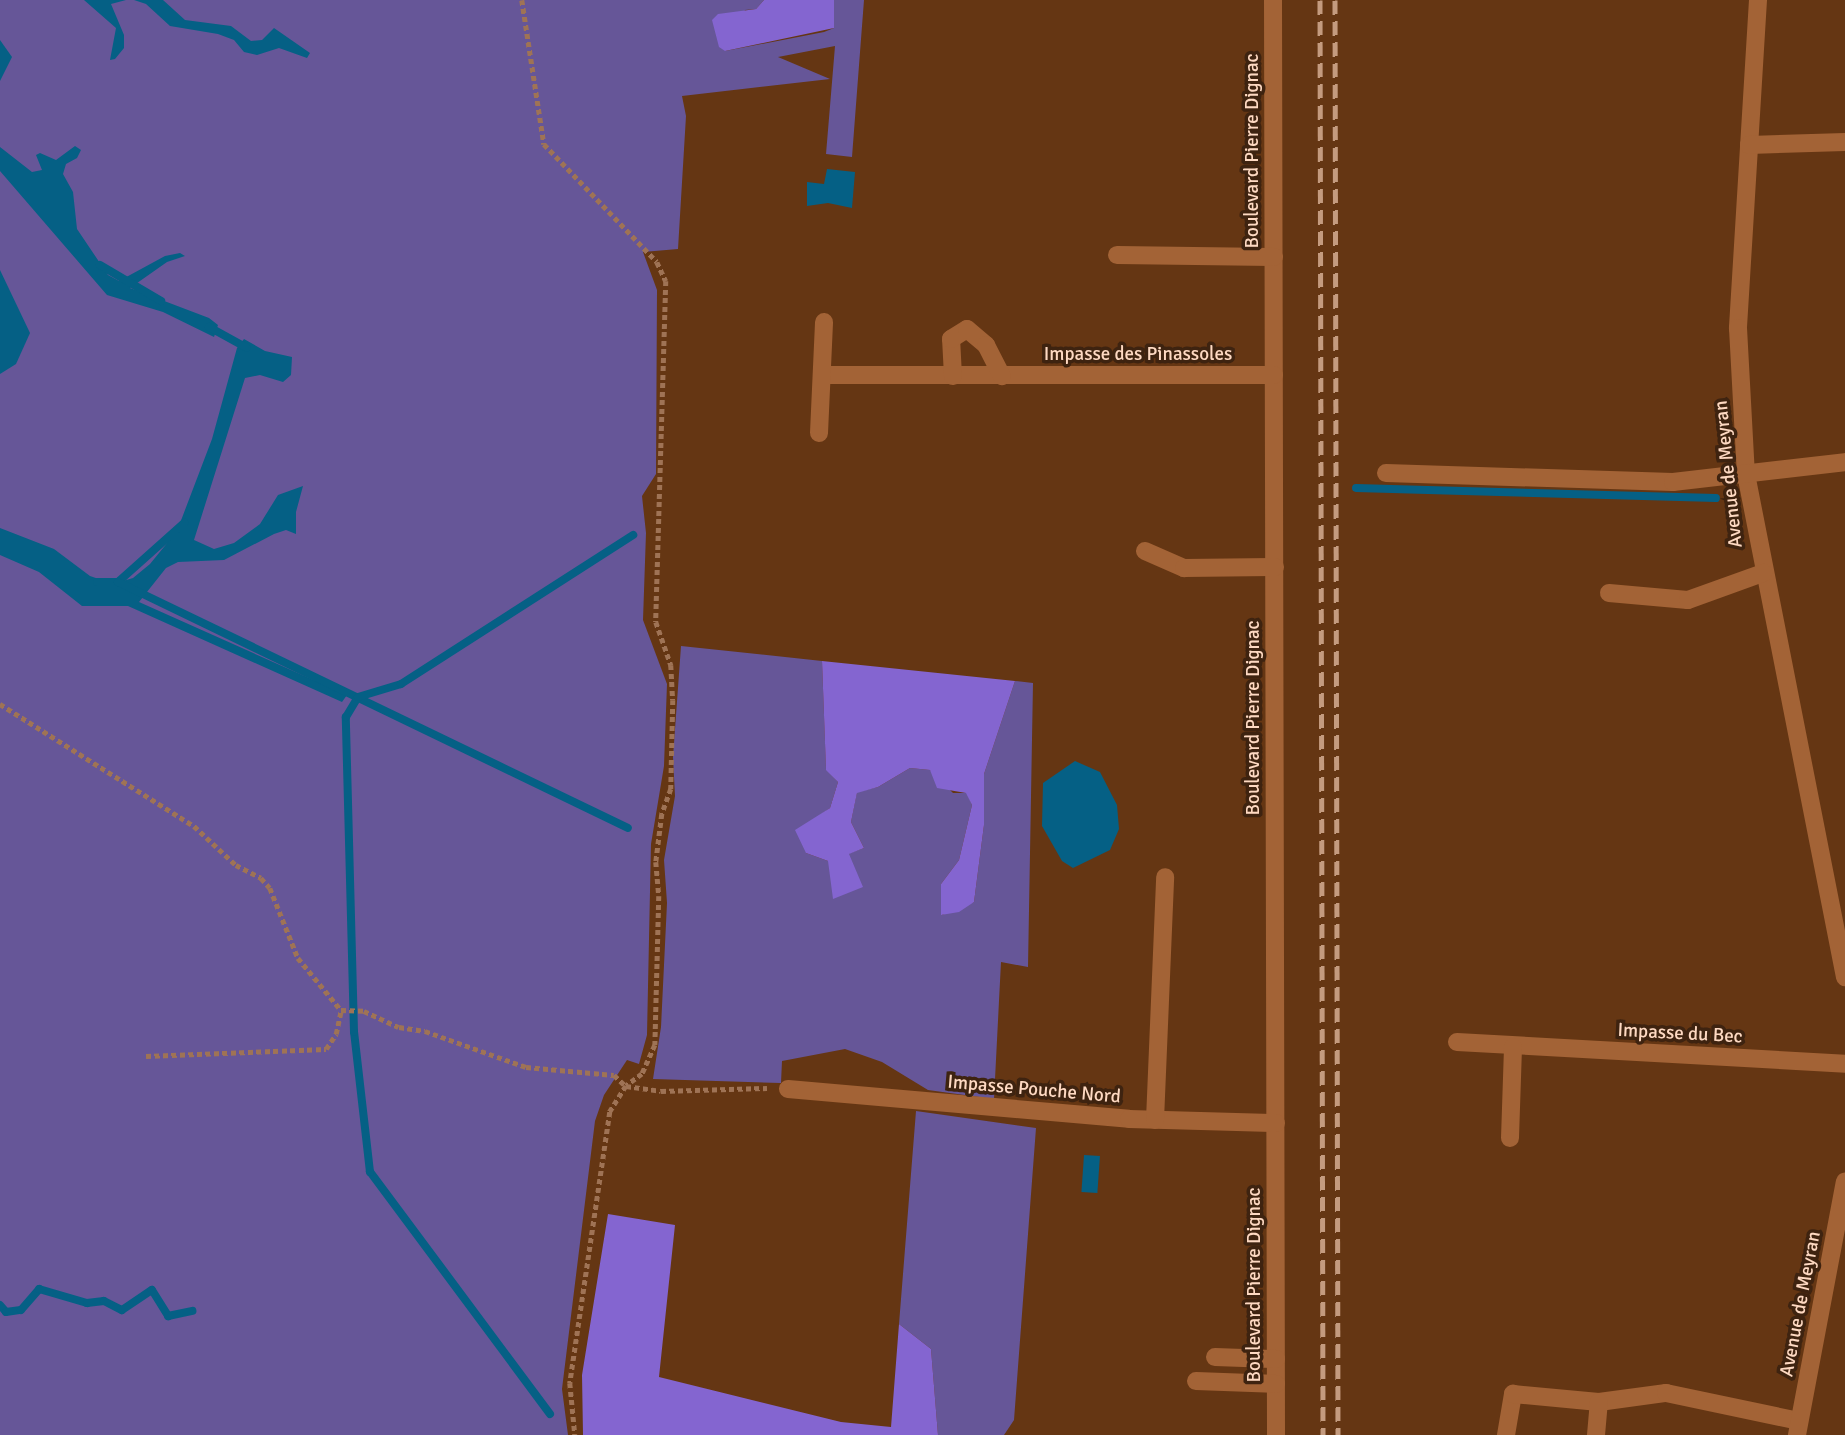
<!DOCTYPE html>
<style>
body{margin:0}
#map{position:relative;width:1845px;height:1435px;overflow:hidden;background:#653613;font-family:Signika,sans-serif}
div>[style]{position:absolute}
.green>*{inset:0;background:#665698}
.forest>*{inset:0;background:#8465d0}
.water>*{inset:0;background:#056085;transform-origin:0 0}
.stream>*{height:8px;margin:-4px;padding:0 4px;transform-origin:4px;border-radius:4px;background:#056085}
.path>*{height:4.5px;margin-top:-2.25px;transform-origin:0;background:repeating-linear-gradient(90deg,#9f7355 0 5px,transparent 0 8.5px)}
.minor>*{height:18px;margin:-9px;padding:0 9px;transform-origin:9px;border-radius:9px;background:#a36336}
.rail>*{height:5px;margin-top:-2.5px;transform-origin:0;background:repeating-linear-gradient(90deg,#c49b7f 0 14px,transparent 0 21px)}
span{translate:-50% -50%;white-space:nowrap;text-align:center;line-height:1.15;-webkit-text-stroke:7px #3e2310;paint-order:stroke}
.street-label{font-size:19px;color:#fed9c2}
</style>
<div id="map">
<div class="green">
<i style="clip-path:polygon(0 0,764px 0,756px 9px,745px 10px,725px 51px,824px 32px,834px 28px,834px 0,864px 0,852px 157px,826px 154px,835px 46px,778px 57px,830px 79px,682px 96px,686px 116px,678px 249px,643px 252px,657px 290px,656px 474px,642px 496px,646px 533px,643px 620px,667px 684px,664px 766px,651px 844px,647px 1035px,639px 1064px,627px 1060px,604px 1095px,595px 1121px,562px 1389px,568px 1435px,0 1435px)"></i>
<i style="clip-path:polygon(681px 646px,822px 661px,826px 769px,838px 782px,830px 808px,812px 821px,806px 853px,828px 861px,864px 848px,851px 822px,857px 792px,878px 787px,910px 768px,930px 770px,953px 793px,967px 793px,972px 805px,959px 860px,941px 884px,942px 915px,974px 902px,984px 825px,984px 774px,1015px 681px,1033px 683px,1028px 967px,1001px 962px,994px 1099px,928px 1090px,882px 1062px,845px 1049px,782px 1061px,781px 1083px,653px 1079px,661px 1027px,667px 903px,664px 860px,675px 796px,673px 757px)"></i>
<i style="clip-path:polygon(916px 1111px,1036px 1128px,1014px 1420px,1004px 1435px,938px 1435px,931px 1349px,899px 1324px)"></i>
</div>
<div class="forest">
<i style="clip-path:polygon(764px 0,834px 0,834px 28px,725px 51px,719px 47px,712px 20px,718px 14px,756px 9px)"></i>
<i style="clip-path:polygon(822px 661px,1015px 681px,984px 774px,984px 825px,974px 902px,959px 912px,941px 915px,941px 884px,959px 860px,972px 805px,966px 793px,937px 788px,930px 770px,910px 768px,878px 787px,857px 793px,851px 822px,864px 848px,849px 854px,863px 887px,833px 899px,828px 861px,806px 853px,795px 830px,830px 808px,838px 782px,826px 770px)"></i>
<i style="clip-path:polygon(608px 1214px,675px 1225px,659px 1377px,841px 1422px,891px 1427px,899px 1324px,931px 1349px,938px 1435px,583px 1435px,582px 1375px)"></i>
</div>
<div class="water">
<i style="clip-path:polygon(84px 0,126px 0,111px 4px,124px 35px,124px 48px,115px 59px,110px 60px,116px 28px)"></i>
<i style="clip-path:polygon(134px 0,163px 0,185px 20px,231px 26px,251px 41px,262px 40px,274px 28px,310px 53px,307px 58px,279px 48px,257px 55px,244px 52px,234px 40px,218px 34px,170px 26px,146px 4px)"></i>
<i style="clip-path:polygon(0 40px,12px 57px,0 81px)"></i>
<i style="clip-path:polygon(75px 146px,81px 150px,77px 158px,66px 164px,63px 174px,73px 192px,77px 229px,108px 275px,119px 281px,165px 256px,180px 253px,185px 256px,167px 262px,130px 288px,209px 318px,218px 325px,214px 337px,163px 312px,107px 295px,0 171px,0 147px,32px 172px,42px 170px,36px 155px,40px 153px,56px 160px)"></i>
<i style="clip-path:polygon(827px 169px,855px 172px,852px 208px,828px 203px,807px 206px,807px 182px,824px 184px)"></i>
<i style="clip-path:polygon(0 270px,30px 333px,16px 364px,0 374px)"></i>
<i style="clip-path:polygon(244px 339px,265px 351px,292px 357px,291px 375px,283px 382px,260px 375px,245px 378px,194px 540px,214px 549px,234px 543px,260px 524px,278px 495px,303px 486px,296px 512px,296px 534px,286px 530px,274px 534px,224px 560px,178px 562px,166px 568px,139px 602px,347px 695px,342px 702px,128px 606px,82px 606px,39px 572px,0 555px,0 528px,54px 549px,90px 576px,113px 584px,133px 578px,150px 564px,177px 531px,212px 439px,237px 348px)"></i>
<i style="clip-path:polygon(1075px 761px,1100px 772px,1117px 805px,1119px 829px,1110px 850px,1073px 868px,1062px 861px,1042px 826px,1043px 783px)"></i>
<i style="left:1084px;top:1155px;width:16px;height:37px;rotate:4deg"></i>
</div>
<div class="stream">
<i style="left:100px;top:265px;width:71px;rotate:30.5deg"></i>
<i style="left:209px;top:327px;width:43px;rotate:28.9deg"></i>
<i style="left:1356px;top:488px;width:360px;rotate:1.6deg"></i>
<i style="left:97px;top:582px;width:21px"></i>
<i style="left:118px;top:582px;width:89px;rotate:-41.8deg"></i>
<i style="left:118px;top:582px;width:566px;rotate:25.75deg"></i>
<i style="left:0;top:1305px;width:9px;rotate:49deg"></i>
<i style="left:6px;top:1312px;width:15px;rotate:-8deg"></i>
<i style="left:21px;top:1310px;width:28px;rotate:-49deg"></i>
<i style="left:39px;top:1289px;width:50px;rotate:16.3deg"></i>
<i style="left:87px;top:1303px;width:17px;rotate:-7deg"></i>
<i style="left:104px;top:1301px;width:20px;rotate:27deg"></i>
<i style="left:122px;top:1310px;width:36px;rotate:-34deg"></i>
<i style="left:152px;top:1290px;width:31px;rotate:58deg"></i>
<i style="left:168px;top:1316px;width:25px;rotate:-12deg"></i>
<i style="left:550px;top:1414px;width:302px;rotate:-126.6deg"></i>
<i style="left:370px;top:1172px;width:141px;rotate:-96.5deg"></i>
<i style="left:354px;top:1032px;width:315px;rotate:-91.5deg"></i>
<i style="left:346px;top:717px;width:23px;rotate:-59deg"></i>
<i style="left:358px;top:697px;width:45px;rotate:-16.8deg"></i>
<i style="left:401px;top:684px;width:276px;rotate:-32.7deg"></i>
</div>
<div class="path">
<i style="left:522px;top:0;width:146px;rotate:81.3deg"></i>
<i style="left:544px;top:144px;width:163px;rotate:46.2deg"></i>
<i style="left:657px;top:262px;width:21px;rotate:65deg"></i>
<i style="left:666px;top:281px;width:341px;rotate:91.7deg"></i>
<i style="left:656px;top:622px;width:46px;rotate:70.8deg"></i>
<i style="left:671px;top:665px;width:35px;rotate:87deg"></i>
<i style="left:673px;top:700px;width:89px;rotate:91.3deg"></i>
<i style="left:671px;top:789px;width:27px;rotate:110deg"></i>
<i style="left:662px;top:814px;width:48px;rotate:97.1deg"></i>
<i style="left:656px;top:862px;width:34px;rotate:85deg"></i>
<i style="left:659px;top:896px;width:149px;rotate:91.5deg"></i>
<i style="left:655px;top:1045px;width:32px;rotate:114deg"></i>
<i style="left:642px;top:1074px;width:20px;rotate:143deg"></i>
<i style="left:626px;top:1086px;width:31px;rotate:122deg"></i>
<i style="left:610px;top:1112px;width:274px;rotate:98.4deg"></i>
<i style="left:570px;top:1383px;width:52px;rotate:84.5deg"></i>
<i style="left:0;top:704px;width:229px;rotate:32.2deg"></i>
<i style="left:194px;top:826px;width:57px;rotate:42.9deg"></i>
<i style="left:236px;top:865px;width:28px;rotate:27deg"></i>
<i style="left:261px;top:878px;width:13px;rotate:48deg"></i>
<i style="left:270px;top:888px;width:75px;rotate:68.2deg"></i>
<i style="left:298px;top:958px;width:67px;rotate:50.4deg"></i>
<i style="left:341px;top:1010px;width:23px;rotate:2deg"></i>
<i style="left:364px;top:1011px;width:38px;rotate:25deg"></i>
<i style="left:399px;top:1027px;width:26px;rotate:9deg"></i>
<i style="left:425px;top:1031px;width:107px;rotate:19.6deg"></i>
<i style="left:526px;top:1067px;width:88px;rotate:5.2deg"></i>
<i style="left:614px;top:1075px;width:16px;rotate:43deg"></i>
<i style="left:626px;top:1086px;width:35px;rotate:8deg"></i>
<i style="left:661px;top:1091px;width:106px;rotate:-1.6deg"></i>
<i style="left:146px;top:1056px;width:180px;rotate:-2.2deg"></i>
<i style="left:326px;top:1049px;width:18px;rotate:-56deg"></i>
<i style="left:336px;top:1034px;width:25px;rotate:-78deg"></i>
</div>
<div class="minor">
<i style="left:1273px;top:0;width:1435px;rotate:89.88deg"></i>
<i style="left:1758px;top:0;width:329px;rotate:93.5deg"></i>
<i style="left:1738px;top:328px;width:146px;rotate:86.9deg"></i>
<i style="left:1746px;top:474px;width:513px;rotate:78.87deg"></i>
<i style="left:1749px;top:145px;width:96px;rotate:-1.8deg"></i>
<i style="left:1117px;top:255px;width:157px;rotate:0.7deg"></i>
<i style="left:822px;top:375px;width:452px"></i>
<i style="left:953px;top:376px;width:37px;rotate:-93deg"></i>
<i style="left:951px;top:339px;width:19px;rotate:-32deg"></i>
<i style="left:967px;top:329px;width:25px;rotate:40deg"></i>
<i style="left:986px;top:345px;width:35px;rotate:63deg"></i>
<i style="left:819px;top:433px;width:111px;rotate:-87.4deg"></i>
<i style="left:1386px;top:473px;width:287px;rotate:1.8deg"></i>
<i style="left:1673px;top:482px;width:173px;rotate:-6.6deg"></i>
<i style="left:1145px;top:551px;width:43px;rotate:23.6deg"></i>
<i style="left:1184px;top:568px;width:91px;rotate:-0.6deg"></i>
<i style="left:1609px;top:593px;width:79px;rotate:5.1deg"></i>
<i style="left:1688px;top:600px;width:80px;rotate:-19.8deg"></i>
<i style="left:1457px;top:1042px;width:389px;rotate:3.2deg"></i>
<i style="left:788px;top:1089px;width:342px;rotate:5deg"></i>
<i style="left:1129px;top:1119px;width:147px;rotate:1.6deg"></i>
<i style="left:1155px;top:1120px;width:243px;rotate:-87.6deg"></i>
<i style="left:1510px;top:1138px;width:91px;rotate:-88.1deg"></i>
<i style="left:1215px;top:1357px;width:61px;rotate:1.9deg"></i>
<i style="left:1196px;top:1381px;width:80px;rotate:2.1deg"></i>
<i style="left:1506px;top:1435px;width:42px;rotate:-80.3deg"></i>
<i style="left:1513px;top:1394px;width:86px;rotate:5.3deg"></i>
<i style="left:1599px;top:1402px;width:68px;rotate:-7.7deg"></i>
<i style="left:1666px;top:1393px;width:136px;rotate:11.9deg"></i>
<i style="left:1596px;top:1435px;width:33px;rotate:-85deg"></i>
<i style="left:1797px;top:1435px;width:258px;rotate:-79.3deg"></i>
</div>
<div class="rail">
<i style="left:1320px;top:0;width:1435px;rotate:89.88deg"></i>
<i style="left:1335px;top:0;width:1435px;rotate:89.88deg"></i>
</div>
<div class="street-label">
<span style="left:1253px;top:151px;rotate:-90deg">Boulevard Pierre Dignac</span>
<span style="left:1138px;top:355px">Impasse des Pinassoles</span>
<span style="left:1729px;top:474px;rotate:-96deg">Avenue de Meyran</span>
<span style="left:1254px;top:718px;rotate:-90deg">Boulevard Pierre Dignac</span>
<span style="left:1680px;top:1034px;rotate:3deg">Impasse du Bec</span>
<span style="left:1034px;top:1090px;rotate:5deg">Impasse Pouche Nord</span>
<span style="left:1255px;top:1285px;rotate:-90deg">Boulevard Pierre Dignac</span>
<span style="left:1801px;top:1304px;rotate:-79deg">Avenue de Meyran</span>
</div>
</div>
